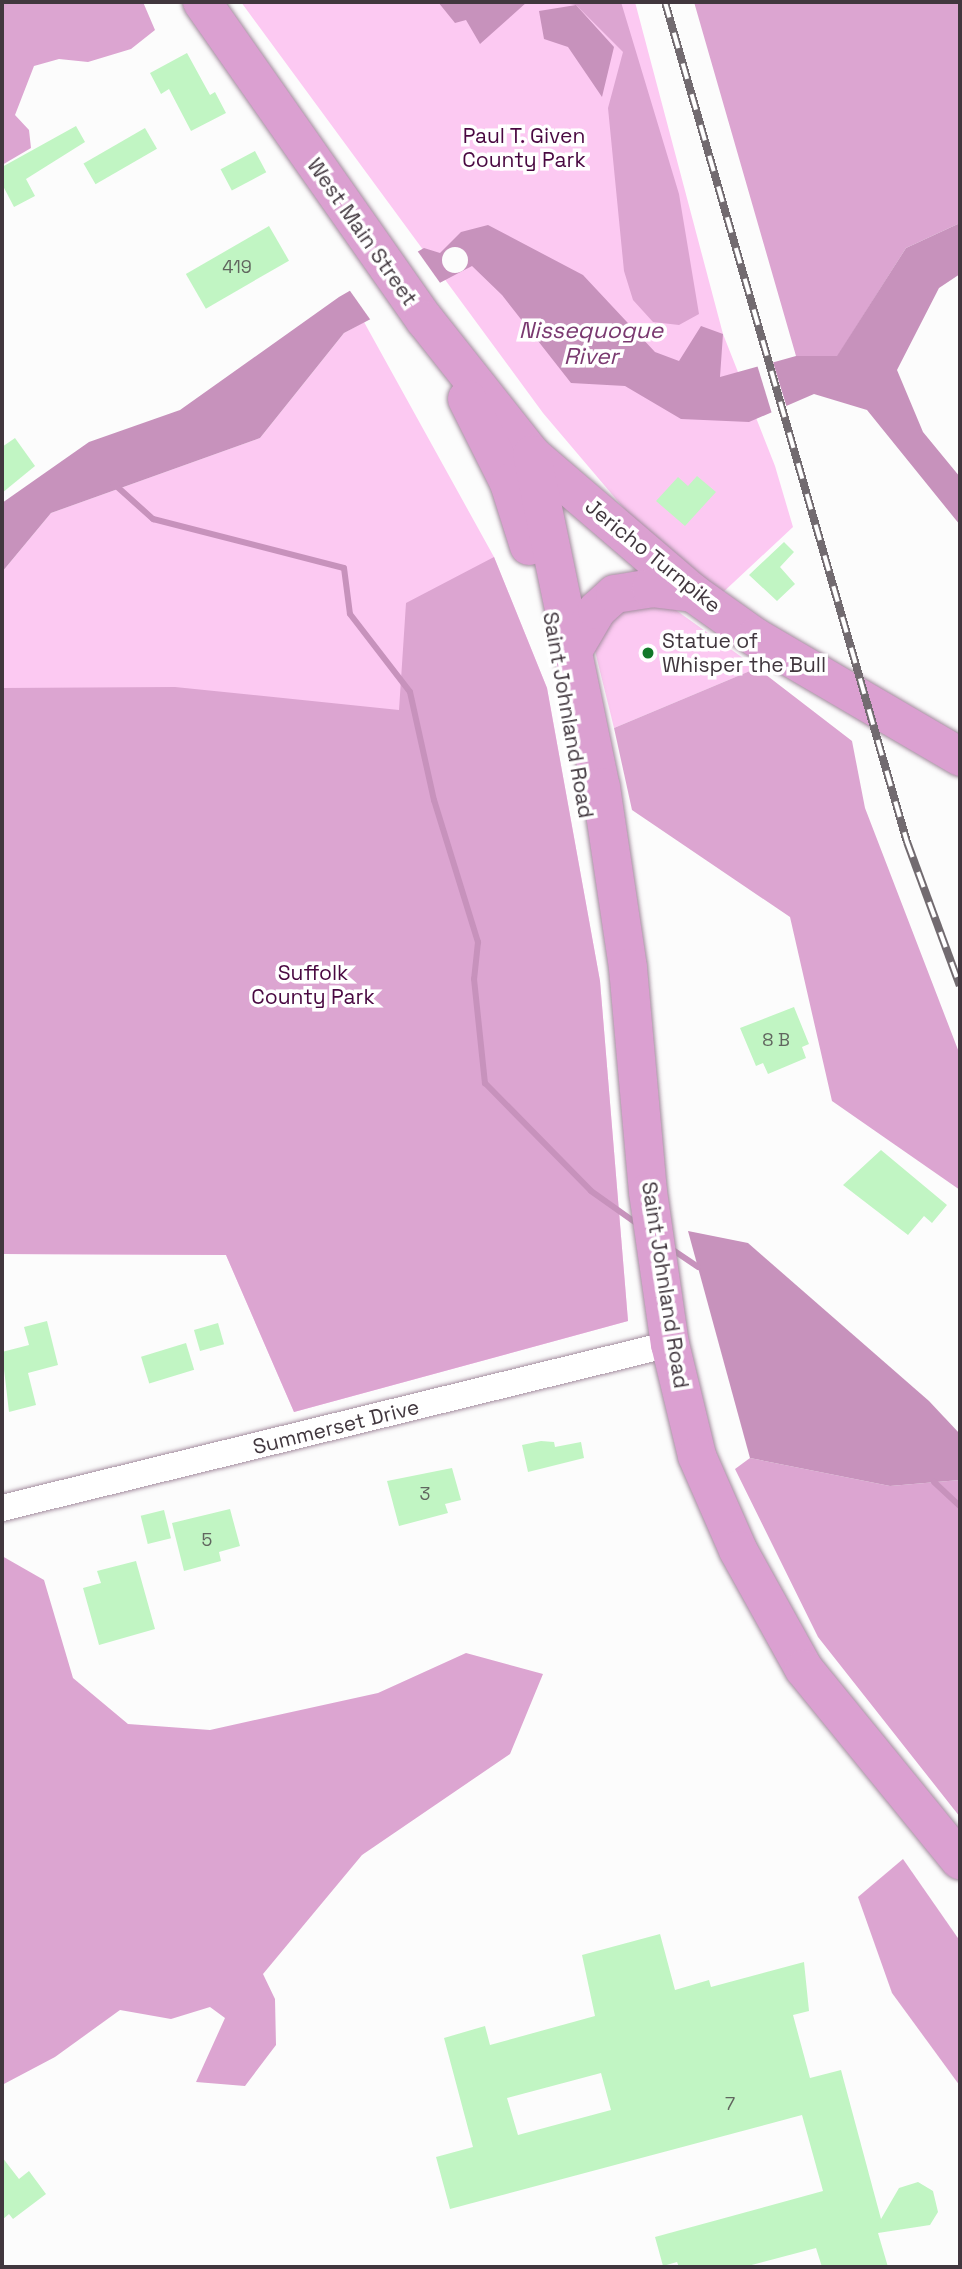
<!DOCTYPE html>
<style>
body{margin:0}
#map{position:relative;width:962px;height:2269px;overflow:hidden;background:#fcfcfc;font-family:"Space Grotesk",sans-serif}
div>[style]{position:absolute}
.green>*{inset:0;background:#fcc9f2}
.forest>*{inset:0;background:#dca5d1}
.water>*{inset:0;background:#c792bc}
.pier>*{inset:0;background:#fcfcfc;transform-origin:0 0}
.round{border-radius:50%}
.stream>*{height:6px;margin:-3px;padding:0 3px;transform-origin:3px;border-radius:3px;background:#c792bc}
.building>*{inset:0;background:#c1f5c3;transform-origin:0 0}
.roads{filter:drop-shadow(0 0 2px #a48d9f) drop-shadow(0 0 2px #a48d9f)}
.street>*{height:26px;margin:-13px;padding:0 13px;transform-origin:13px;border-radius:13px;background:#fff}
.primary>*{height:38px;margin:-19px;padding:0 19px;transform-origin:19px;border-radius:19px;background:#dba0d1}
.rail>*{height:8px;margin-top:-4px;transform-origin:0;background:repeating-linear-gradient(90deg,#fff 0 16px,#726b70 0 32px);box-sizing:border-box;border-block:2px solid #726b70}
.dots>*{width:19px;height:19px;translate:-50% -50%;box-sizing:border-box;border:4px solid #fff;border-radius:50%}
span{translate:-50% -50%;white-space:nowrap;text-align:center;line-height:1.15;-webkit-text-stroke:7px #fff;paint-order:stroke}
.number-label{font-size:18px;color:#61665f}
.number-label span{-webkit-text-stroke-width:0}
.park-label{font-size:21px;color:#490841}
.street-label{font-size:21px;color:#41373e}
.poi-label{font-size:21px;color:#41373e}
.left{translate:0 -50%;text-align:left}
.water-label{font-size:23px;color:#7a3970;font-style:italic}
.frame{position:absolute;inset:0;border:4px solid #41373e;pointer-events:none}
</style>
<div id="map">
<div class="green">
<i style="clip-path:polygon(241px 2px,635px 2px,723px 334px,775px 466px,793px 527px,719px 596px,627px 512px,543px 413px)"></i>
<i style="clip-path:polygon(364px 322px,494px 557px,547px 688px,600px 981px,628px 1321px,294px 1412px,226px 1255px,2px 1254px,2px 572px,51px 513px,260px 438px,344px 333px)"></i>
<i style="clip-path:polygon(659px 598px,757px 668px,614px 728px,594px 647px,602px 615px)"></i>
</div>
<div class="forest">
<i style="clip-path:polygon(2px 2px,143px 2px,155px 30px,131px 49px,88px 62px,59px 59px,34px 66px,15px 115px,29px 130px,31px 148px,2px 165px)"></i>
<i style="clip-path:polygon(557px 2px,621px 2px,679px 194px,699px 314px,679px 325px,653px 322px,633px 300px,624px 271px,608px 108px,623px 52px,576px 5px)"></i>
<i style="clip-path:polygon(694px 2px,960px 2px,960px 223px,906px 248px,837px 357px,796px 356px)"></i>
<i style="clip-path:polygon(494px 557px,547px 688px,600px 981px,628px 1321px,294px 1412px,226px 1255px,2px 1254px,2px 688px,175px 687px,399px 710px,406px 603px)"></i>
<i style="clip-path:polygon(757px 668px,852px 741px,865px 808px,960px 1055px,960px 1190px,832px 1101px,790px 917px,632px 810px,614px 728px)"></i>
<i style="clip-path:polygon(750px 1458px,890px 1486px,960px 1480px,960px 1817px,818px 1637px,735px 1469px)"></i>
<i style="clip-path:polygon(2px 1556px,44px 1580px,73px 1678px,128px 1724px,210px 1730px,378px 1693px,466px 1653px,543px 1674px,510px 1754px,362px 1855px,263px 1974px,275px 1999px,276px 2045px,245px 2086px,196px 2082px,225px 2018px,210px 2007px,171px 2019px,120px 2010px,55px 2057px,2px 2085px)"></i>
<i style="clip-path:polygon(903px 1859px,960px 1941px,960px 2086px,892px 1993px,858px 1897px)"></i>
</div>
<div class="water">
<i style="clip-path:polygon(438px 2px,527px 2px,480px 44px,466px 20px,455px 23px)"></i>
<i style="clip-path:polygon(576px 5px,614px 47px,602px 97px,568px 47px,544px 39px,539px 11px)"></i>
<i style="clip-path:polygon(960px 223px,960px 274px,939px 288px,897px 370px,923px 432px,960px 477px,960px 525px,867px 410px,814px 394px,749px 422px,681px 419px,625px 386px,571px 383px,502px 295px,472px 266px,344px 333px,260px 438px,51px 513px,2px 572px,2px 503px,89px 442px,180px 410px,339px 297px,424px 248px,440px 253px,461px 232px,488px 225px,583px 275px,655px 352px,679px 361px,701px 326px,723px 334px,720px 377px,796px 356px,837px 356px,906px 248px)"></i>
<i style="clip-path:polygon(688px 1231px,748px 1243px,929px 1401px,960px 1434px,960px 1480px,890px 1486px,750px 1458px)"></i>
</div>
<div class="pier">
<i class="round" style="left:442px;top:247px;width:26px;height:26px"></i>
<i style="clip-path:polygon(416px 249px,443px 287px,372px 322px,348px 288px)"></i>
<i style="left:772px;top:359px;width:52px;height:16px;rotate:73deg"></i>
</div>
<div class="stream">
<i style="left:113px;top:483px;width:54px;rotate:42deg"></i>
<i style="left:153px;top:519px;width:197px;rotate:14.4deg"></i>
<i style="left:344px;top:568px;width:46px;rotate:82.6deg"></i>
<i style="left:350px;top:614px;width:98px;rotate:52.4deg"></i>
<i style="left:410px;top:692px;width:111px;rotate:77.5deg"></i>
<i style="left:434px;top:800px;width:149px;rotate:72.8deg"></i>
<i style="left:478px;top:942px;width:37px;rotate:96deg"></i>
<i style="left:474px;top:979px;width:105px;rotate:84deg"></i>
<i style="left:485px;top:1083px;width:151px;rotate:45.5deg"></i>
<i style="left:591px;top:1191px;width:59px;rotate:35.3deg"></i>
<i style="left:670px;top:1248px;width:34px;rotate:34deg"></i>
<i style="left:934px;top:1482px;width:35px;rotate:43deg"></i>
</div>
<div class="building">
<i style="clip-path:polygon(187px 53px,210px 95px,215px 92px,226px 113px,191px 131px,169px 89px,161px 94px,150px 73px)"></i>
<i style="clip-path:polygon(76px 126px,85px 142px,26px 179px,35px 196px,14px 207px,2px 184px,2px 167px)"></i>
<i style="left:145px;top:128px;width:24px;height:71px;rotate:60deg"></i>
<i style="left:255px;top:151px;width:24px;height:39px;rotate:62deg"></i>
<i style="left:269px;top:226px;width:40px;height:96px;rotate:60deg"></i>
<i style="clip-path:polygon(15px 438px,35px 466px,2px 493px,2px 447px)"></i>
<i style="clip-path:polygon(697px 476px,716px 492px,685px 526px,656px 501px,678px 477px,688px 486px)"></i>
<i style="clip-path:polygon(784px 542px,794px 552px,780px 567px,795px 584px,777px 601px,749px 575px)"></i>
<i style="clip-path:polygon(794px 1007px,809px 1044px,802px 1047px,806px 1058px,768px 1074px,763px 1063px,756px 1066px,740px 1028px)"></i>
<i style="clip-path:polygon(881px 1150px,947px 1205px,932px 1223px,924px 1216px,908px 1235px,843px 1185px)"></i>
<i style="clip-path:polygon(47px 1321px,58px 1365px,28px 1373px,36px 1405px,9px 1412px,2px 1352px,29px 1345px,24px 1327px)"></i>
<i style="left:218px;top:1323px;width:22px;height:25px;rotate:74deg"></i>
<i style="left:186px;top:1343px;width:28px;height:47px;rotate:73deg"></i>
<i style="clip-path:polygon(541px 1441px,554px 1442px,555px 1447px,581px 1442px,584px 1458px,528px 1472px,522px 1445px)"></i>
<i style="clip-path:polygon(452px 1468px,461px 1500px,445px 1504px,448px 1513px,399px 1526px,387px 1481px)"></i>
<i style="clip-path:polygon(230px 1509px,240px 1546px,219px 1552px,221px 1561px,184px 1571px,172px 1523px)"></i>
<i style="left:164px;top:1510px;width:29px;height:24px;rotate:76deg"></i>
<i style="clip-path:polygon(136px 1561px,155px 1629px,99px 1645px,83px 1588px,101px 1583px,97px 1571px)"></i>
<i style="clip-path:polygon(evenodd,660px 1934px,675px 1990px,709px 1980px,711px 1987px,804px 1962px,809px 2011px,793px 2015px,810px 2078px,841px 2070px,881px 2219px,899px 2188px,918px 2182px,933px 2191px,938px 2212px,930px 2225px,878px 2233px,888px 2267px,822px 2267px,816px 2248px,744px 2267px,679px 2267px,677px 2262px,663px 2266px,655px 2237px,823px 2191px,802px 2115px,450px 2209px,436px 2157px,473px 2147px,444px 2038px,485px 2026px,490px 2045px,595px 2016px,582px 1955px,660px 1934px,601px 2073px,611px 2110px,518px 2135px,507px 2098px,601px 2073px)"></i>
<i style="clip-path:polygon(2px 2157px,19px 2179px,29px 2171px,46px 2194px,13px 2219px,9px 2214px,2px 2220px)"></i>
</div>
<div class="roads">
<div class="street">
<i style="left:2px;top:1508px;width:688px;rotate:-13.79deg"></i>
</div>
<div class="primary">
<i style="left:202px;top:2px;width:388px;rotate:55deg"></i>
<i style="left:425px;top:320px;width:172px;rotate:51.6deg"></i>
<i style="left:532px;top:455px;width:212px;rotate:40.6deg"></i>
<i style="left:693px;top:593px;width:76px;rotate:35.4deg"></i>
<i style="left:755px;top:637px;width:238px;rotate:30.3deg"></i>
<i style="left:467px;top:399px;width:94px;rotate:63.4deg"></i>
<i style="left:509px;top:483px;width:66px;rotate:72.4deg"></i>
<i style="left:532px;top:455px;width:339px;rotate:78.3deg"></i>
<i style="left:601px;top:787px;width:183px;rotate:81.5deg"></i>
<i style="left:628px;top:968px;width:225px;rotate:84.9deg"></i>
<i style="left:648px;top:1192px;width:154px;rotate:81.8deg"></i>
<i style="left:670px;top:1344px;width:115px;rotate:76.4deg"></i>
<i style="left:697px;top:1456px;width:103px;rotate:66.4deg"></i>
<i style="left:738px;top:1550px;width:136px;rotate:61deg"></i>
<i style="left:804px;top:1669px;width:247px;rotate:50.8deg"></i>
<i style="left:573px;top:651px;width:48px;rotate:-59.7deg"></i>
<i style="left:597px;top:610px;width:24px;rotate:-42deg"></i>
<i style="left:615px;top:594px;width:36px;rotate:-9deg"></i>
<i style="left:651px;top:588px;width:42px;rotate:6.8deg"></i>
</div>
</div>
<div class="rail">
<i style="left:665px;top:2px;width:874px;rotate:73.93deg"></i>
<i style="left:907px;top:842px;width:153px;rotate:69.8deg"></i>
</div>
<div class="dots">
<i style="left:648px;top:653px;background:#127729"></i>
</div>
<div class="number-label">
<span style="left:237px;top:267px">419</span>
<span style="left:776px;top:1040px">8 B</span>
<span style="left:425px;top:1494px">3</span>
<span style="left:207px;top:1540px">5</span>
<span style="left:730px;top:2104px">7</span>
</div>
<div class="park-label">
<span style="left:524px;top:148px">Paul T. Given<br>County Park</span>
<span style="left:313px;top:985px">Suffolk<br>County Park</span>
</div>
<div class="street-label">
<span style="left:362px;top:232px;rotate:55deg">West Main Street</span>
<span style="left:653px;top:556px;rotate:39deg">Jericho Turnpike</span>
<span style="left:568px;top:715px;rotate:80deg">Saint Johnland Road</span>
<span style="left:665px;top:1285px;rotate:81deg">Saint Johnland Road</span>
<span style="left:336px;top:1427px;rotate:-14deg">Summerset Drive</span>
</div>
<div class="poi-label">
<span class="left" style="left:662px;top:653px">Statue of<br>Whisper the Bull</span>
</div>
<div class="water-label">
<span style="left:591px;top:343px">Nissequogue<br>River</span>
</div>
<div class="frame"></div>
</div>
